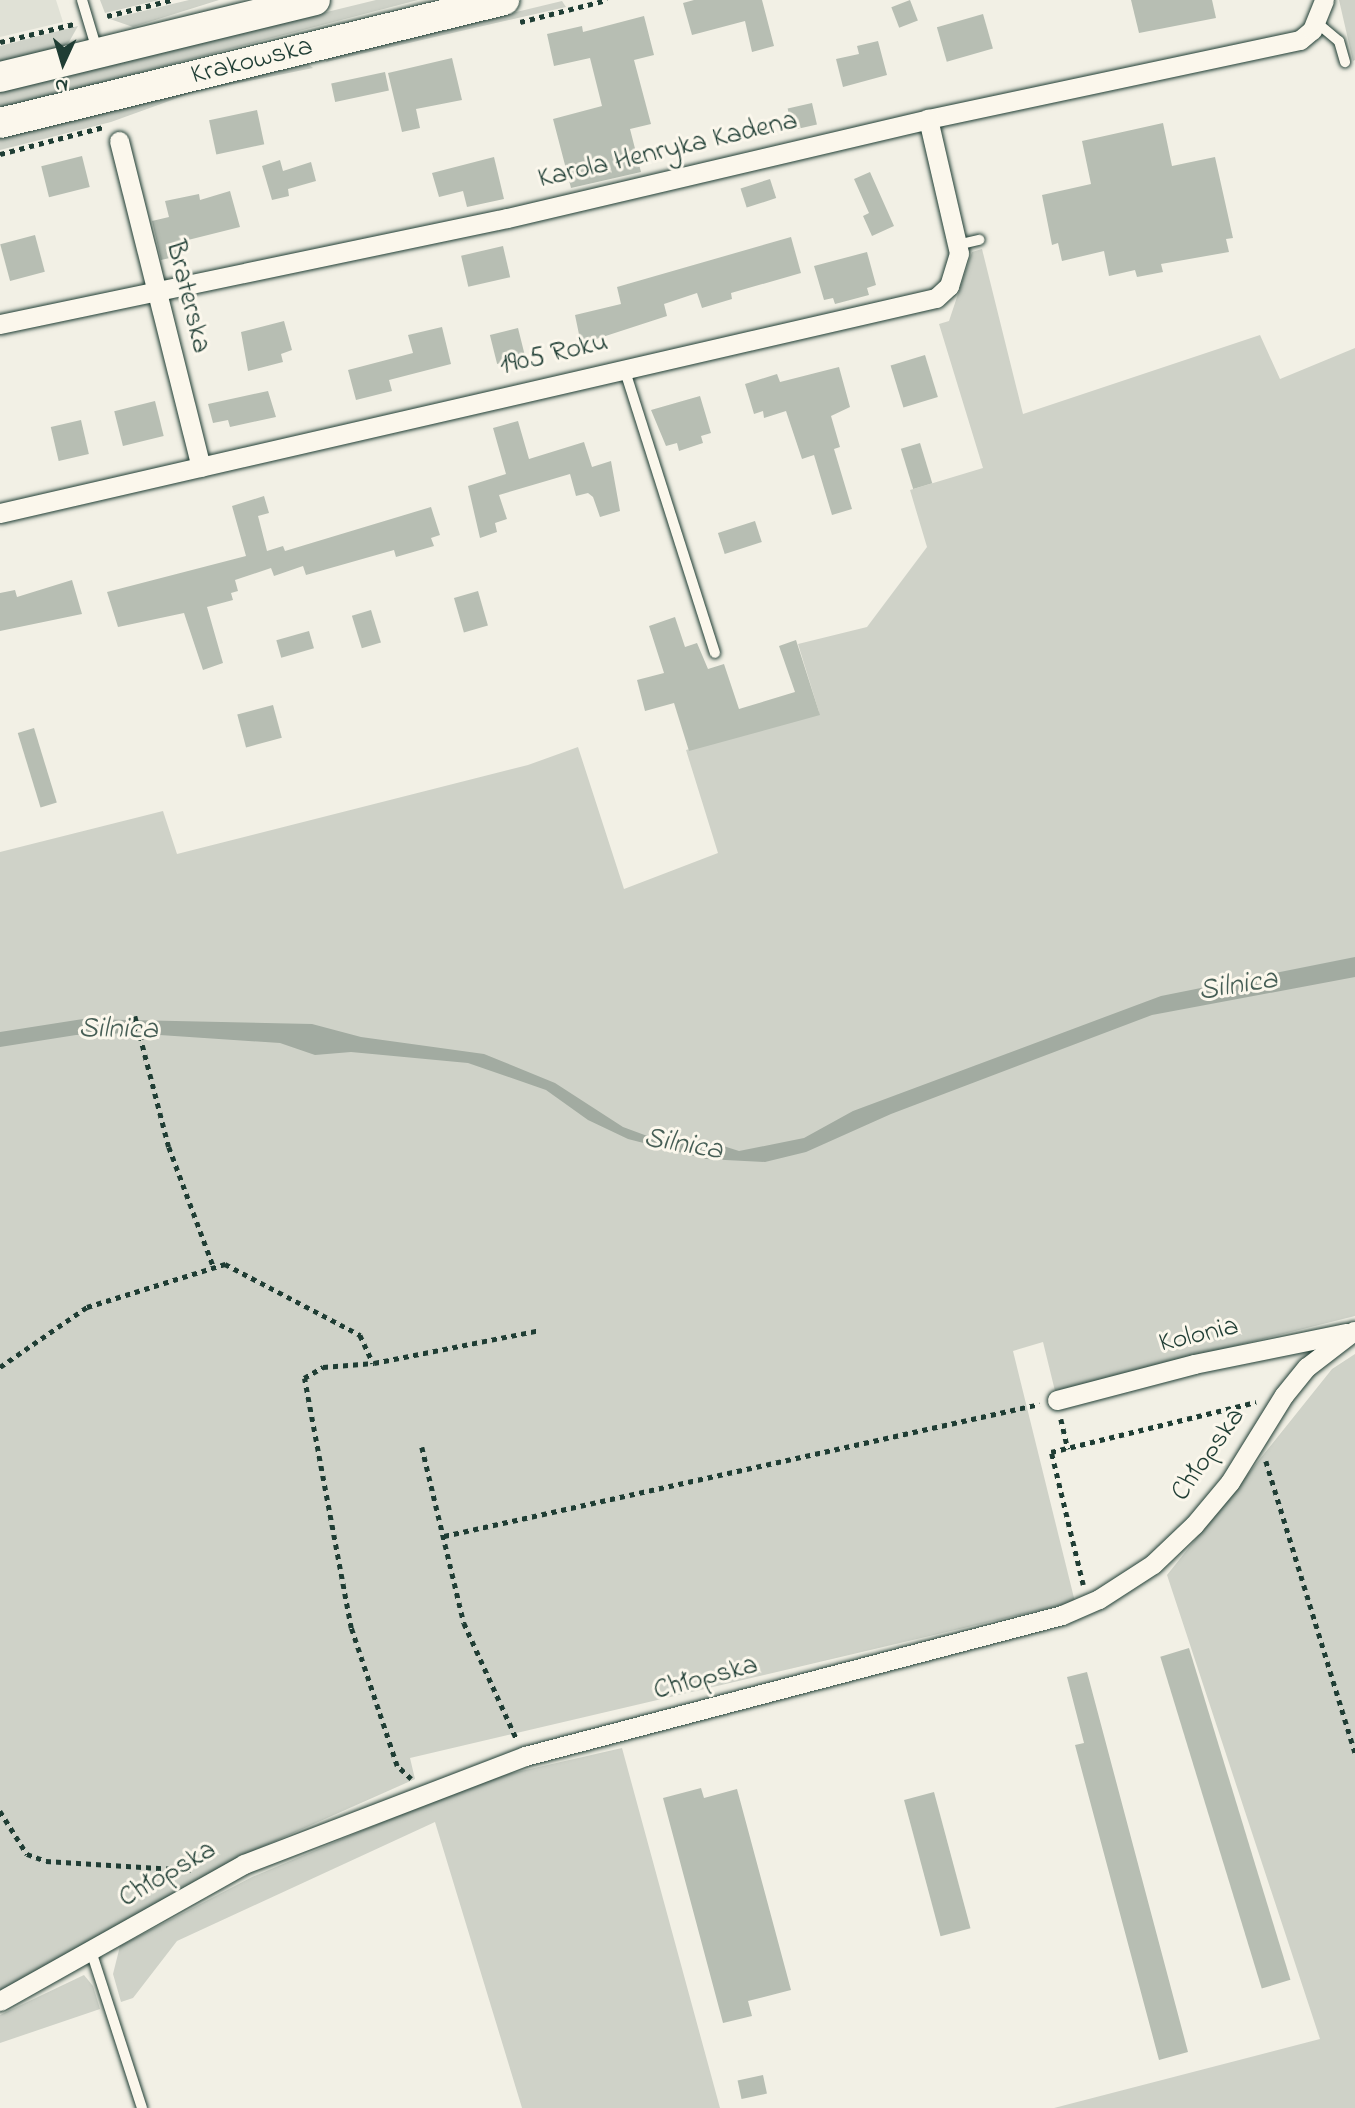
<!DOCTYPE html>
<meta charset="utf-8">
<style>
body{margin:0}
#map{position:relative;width:1355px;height:2108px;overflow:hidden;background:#f2f0e5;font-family:"Indie Flower",sans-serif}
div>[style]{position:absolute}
.built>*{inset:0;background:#e0e1d6}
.green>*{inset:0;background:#cfd2c8}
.water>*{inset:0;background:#a2aba1}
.building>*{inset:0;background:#b7beb3;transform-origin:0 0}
.path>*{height:4.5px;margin-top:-2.25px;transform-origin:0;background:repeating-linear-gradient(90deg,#1f3d34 0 5px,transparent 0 10px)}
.roads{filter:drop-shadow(0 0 2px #1f3d34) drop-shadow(0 0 2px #1f3d34)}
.lane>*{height:10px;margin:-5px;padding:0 5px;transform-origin:5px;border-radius:5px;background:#fbf7ec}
.street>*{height:19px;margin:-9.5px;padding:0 9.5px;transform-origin:9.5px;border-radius:9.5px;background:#fbf7ec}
.primary>*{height:30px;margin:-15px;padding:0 15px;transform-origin:15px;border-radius:15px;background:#fbf7ec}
span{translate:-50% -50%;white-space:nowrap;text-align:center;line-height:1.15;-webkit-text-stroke:6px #fbf7ec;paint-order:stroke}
.street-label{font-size:28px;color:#1f3d34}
.water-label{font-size:30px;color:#465e55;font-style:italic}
.north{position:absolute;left:28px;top:28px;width:70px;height:70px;-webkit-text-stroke:5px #fbf7ec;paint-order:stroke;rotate:184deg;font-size:19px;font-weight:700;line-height:28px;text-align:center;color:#1f3d34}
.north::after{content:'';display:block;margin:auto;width:24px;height:32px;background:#1f3d34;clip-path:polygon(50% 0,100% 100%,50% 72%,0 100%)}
</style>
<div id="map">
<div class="built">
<i style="clip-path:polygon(0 0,56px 0,63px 22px,0 37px)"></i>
</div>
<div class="green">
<i style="clip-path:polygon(100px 0,159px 0,105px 13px)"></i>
<i style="clip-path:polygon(189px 0,219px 0,133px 27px,110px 19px)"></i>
<i style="clip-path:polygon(376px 0,418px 0,0 109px,0 92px)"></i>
<i style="clip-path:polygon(1339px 0,1355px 0,1355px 60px,1353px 61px)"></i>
<i style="clip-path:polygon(562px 1px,566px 7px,326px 62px,328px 57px)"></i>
<i style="clip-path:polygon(78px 26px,69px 42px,59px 48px,0 62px,0 46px)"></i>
<i style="clip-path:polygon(306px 62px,313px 68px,194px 92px,111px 122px,0 150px,0 137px)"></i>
<i style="clip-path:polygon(982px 249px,1023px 414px,1260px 335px,1280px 379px,1355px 348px,1355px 1316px,1055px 1391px,1043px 1342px,1013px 1351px,1075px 1602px,410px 1758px,415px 1779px,253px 1851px,0 1994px,0 852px,163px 811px,177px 854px,528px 765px,578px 747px,624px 889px,718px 853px,686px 750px,819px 712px,798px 644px,867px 627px,927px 547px,910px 490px,983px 468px,939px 324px,949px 321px,972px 252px)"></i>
<i style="clip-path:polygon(1355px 1354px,1355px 2108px,1054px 2108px,1320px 2039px,1167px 1575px,1332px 1369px)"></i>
<i style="clip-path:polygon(622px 1748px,720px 2108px,522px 2108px,435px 1822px,177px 1941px,133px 1998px,121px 2002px,113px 1974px,120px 1946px,252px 1877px,482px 1780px)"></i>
<i style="clip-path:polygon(84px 1975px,93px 1986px,100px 2009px,0 2043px,0 2015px)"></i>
</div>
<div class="water">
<i style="clip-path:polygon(1355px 957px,1355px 977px,1152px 1015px,891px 1114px,806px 1152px,765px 1162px,706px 1159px,628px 1139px,588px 1120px,546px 1090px,468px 1063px,351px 1052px,315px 1055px,280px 1043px,130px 1033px,76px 1035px,0 1047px,0 1032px,83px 1019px,312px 1024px,361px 1037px,484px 1054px,555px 1083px,623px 1127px,650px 1137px,714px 1143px,739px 1151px,804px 1138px,853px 1111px,1161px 996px)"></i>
</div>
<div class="building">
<i style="clip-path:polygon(694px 0,762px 0,774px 46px,752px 52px,745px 21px,692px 35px,683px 3px)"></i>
<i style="left:910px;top:0;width:22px;height:20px;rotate:69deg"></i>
<i style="clip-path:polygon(1131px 0,1212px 0,1216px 18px,1139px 33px)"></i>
<i style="left:983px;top:14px;width:36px;height:48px;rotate:74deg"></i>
<i style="clip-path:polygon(644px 16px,654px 55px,634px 60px,651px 124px,630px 129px,641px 172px,571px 188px,553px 119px,602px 106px,590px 58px,554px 66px,547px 34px,582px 26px,583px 32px)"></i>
<i style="clip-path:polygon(878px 41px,887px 75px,843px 87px,836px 59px,859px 54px,857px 46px)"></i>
<i style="clip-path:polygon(452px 58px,462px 100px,416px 109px,420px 128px,402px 132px,388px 73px)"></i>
<i style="left:385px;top:72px;width:19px;height:55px;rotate:78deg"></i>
<i style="left:812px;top:103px;width:22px;height:25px;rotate:77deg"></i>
<i style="left:257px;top:110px;width:35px;height:49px;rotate:78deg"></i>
<i style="clip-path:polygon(1163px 123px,1172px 166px,1215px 157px,1233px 238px,1226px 239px,1229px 252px,1161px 264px,1163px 272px,1137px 277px,1135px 270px,1109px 276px,1104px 251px,1062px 261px,1058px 243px,1052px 245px,1042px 195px,1091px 184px,1082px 141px)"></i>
<i style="left:82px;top:156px;width:32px;height:42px;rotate:76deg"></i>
<i style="clip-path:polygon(494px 157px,504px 199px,467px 207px,463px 191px,439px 197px,432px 173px)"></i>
<i style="clip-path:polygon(280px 160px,283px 171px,311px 162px,316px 181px,288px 189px,289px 196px,272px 200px,262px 166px)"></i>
<i style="clip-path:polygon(870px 172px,894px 226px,872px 236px,863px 216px,869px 213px,854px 179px)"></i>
<i style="left:770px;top:179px;width:20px;height:31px;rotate:72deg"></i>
<i style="clip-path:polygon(230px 191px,240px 227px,180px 242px,183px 255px,161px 260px,152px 221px,169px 217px,165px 201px,199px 194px,200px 200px)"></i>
<i style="left:35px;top:235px;width:38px;height:36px;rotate:75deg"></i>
<i style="clip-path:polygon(791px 237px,801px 273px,731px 293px,732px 299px,702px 308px,697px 293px,664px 304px,667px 316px,581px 344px,575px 315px,621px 304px,617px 287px)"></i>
<i style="left:503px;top:246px;width:32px;height:43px;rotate:77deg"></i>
<i style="clip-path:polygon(867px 252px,876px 285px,867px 288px,869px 295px,835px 304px,833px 298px,824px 300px,814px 266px)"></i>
<i style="clip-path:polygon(284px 321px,292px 350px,281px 354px,283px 362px,248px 371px,241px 332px)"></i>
<i style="clip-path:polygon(442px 327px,451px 364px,389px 380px,392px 391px,356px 400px,348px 370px,413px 353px,408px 335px)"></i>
<i style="left:518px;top:328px;width:30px;height:29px;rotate:76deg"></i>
<i style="left:925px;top:355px;width:44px;height:36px;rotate:73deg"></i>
<i style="clip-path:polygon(839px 367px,850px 407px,831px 416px,840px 447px,834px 449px,852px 509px,832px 515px,814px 455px,802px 459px,786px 411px,764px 418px,763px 411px,754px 414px,745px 384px,777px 374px,780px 382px)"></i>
<i style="clip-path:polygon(268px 391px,276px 417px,230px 427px,228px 420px,213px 423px,208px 404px)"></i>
<i style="clip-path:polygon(700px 396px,711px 433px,701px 436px,703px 443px,679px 451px,677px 443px,666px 446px,651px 410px)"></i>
<i style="left:155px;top:401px;width:36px;height:42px;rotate:76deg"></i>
<i style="left:81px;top:420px;width:35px;height:31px;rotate:77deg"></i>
<i style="clip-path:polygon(518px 421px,529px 459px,584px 442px,592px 467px,611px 461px,620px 511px,600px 517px,593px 497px,588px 493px,576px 496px,570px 474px,499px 495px,507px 519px,495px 523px,497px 532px,480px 538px,468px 486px,506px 474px,493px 428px)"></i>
<i style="left:920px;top:443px;width:42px;height:20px;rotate:73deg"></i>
<i style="clip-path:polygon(264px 496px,269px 513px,258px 516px,267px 551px,283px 546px,285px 551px,431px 507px,440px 535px,431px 538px,434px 546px,396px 557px,394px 550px,306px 575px,303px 566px,274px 576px,271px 568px,235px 580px,238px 591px,231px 593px,233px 600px,207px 607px,223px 663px,203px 670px,184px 613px,118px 627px,107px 592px,246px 556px,232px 506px)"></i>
<i style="left:755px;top:521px;width:22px;height:39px;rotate:72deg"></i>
<i style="clip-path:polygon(72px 580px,82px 614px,0 631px,0 593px,15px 590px,17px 597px)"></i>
<i style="left:478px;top:591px;width:36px;height:25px;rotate:74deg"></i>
<i style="left:371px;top:610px;width:34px;height:20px;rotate:73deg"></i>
<i style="clip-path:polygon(675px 617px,685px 647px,697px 643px,708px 669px,724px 664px,739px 709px,795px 692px,779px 646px,796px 640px,820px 715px,689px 751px,674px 703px,645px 711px,637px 680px,664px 673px,649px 626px)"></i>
<i style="left:309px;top:631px;width:18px;height:34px;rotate:74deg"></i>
<i style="left:273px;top:705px;width:34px;height:37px;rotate:75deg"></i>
<i style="left:34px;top:728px;width:78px;height:17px;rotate:73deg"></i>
<i style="left:1189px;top:1648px;width:347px;height:30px;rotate:73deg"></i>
<i style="clip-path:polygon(1087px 1672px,1188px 2052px,1159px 2060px,1075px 1745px,1084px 1743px,1067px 1677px)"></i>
<i style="clip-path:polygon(701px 1788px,704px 1798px,737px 1789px,791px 1990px,748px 2001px,752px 2016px,723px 2023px,663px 1798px)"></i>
<i style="left:934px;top:1792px;width:141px;height:31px;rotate:75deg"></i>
<i style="left:763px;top:2075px;width:19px;height:26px;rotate:78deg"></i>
</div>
<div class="path">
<i style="left:107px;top:16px;width:66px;rotate:-14deg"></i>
<i style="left:520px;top:22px;width:90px;rotate:-14.2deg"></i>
<i style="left:0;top:42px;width:76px;rotate:-13.7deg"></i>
<i style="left:0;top:154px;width:107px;rotate:-14.6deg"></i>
<i style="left:135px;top:1016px;width:135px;rotate:75.5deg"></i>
<i style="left:169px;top:1147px;width:129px;rotate:69.6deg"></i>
<i style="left:0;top:1367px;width:106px;rotate:-34.6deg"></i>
<i style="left:87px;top:1307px;width:145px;rotate:-17.3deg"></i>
<i style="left:225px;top:1264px;width:153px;rotate:27.7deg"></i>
<i style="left:360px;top:1335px;width:31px;rotate:65deg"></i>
<i style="left:1061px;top:1419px;width:31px;rotate:77deg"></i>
<i style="left:422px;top:1447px;width:181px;rotate:76.6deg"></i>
<i style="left:464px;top:1623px;width:128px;rotate:65.6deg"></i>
<i style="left:1266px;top:1461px;width:305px;rotate:73deg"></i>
<i style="left:444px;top:1536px;width:610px;rotate:-12.49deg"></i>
<i style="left:1083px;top:1585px;width:137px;rotate:-103.5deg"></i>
<i style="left:1051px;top:1452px;width:211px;rotate:-13.7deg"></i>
<i style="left:411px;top:1779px;width:19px;rotate:-137deg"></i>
<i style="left:397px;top:1766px;width:145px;rotate:-108.4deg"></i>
<i style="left:351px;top:1628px;width:254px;rotate:-100.6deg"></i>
<i style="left:304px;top:1378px;width:22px;rotate:-30deg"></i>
<i style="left:323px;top:1367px;width:51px;rotate:-4.5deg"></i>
<i style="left:374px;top:1363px;width:169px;rotate:-11.2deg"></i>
<i style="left:0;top:1811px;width:51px;rotate:57.9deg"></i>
<i style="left:27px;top:1854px;width:20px;rotate:20deg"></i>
<i style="left:46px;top:1861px;width:145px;rotate:3.6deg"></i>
</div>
<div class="roads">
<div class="lane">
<i style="left:82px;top:0;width:52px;rotate:73.3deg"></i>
<i style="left:1316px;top:22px;width:30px;rotate:40deg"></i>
<i style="left:1339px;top:41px;width:22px;rotate:74deg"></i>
<i style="left:957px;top:245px;width:23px;rotate:-13deg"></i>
<i style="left:624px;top:368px;width:299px;rotate:72.3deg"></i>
<i style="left:91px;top:1951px;width:165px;rotate:72deg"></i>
</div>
<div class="street">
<i style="left:119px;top:141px;width:336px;rotate:75.9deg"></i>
<i style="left:0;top:324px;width:518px;rotate:-11.81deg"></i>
<i style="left:507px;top:218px;width:432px;rotate:-13.2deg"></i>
<i style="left:928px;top:119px;width:380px;rotate:-12deg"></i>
<i style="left:1300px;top:40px;width:16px;rotate:-40deg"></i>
<i style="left:1312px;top:30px;width:32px;rotate:-68deg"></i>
<i style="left:0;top:513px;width:960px;rotate:-12.94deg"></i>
<i style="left:936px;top:298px;width:18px;rotate:-43deg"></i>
<i style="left:949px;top:286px;width:34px;rotate:-73deg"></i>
<i style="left:959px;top:253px;width:138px;rotate:-103deg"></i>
<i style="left:1057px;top:1400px;width:142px;rotate:-14.7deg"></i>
<i style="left:1194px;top:1364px;width:156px;rotate:-11.5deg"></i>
<i style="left:0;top:2001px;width:280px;rotate:-29.3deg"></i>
<i style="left:244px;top:1864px;width:301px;rotate:-21deg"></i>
<i style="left:525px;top:1756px;width:555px;rotate:-14.71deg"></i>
<i style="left:1062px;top:1615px;width:40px;rotate:-23.4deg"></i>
<i style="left:1099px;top:1599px;width:64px;rotate:-32.9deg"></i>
<i style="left:1153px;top:1564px;width:57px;rotate:-43.6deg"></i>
<i style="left:1194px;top:1525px;width:56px;rotate:-50.1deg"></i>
<i style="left:1230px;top:1482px;width:102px;rotate:-58.2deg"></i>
<i style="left:1284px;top:1395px;width:36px;rotate:-51deg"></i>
<i style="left:1307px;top:1367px;width:59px;rotate:-37.5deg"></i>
</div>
<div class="primary">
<i style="left:0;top:77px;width:324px;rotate:-13.7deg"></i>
<i style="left:0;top:123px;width:519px;rotate:-13.71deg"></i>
</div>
</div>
<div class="street-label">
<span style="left:252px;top:62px;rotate:-14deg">Krakowska</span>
<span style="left:668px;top:151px;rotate:-13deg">Karola Henryka Kadena</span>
<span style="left:187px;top:297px;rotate:76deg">Braterska</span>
<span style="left:554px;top:355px;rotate:-13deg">1905 Roku</span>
<span style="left:1199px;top:1336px;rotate:-13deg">Kolonia</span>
<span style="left:1209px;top:1455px;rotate:-55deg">Chłopska</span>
<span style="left:706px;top:1679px;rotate:-15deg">Chłopska</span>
<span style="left:168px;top:1875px;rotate:-30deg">Chłopska</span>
</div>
<div class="water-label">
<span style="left:1238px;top:986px;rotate:-9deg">Silnica</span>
<span style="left:118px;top:1030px;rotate:1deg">Silnica</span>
<span style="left:683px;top:1145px;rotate:10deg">Silnica</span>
</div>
<div class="north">N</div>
</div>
